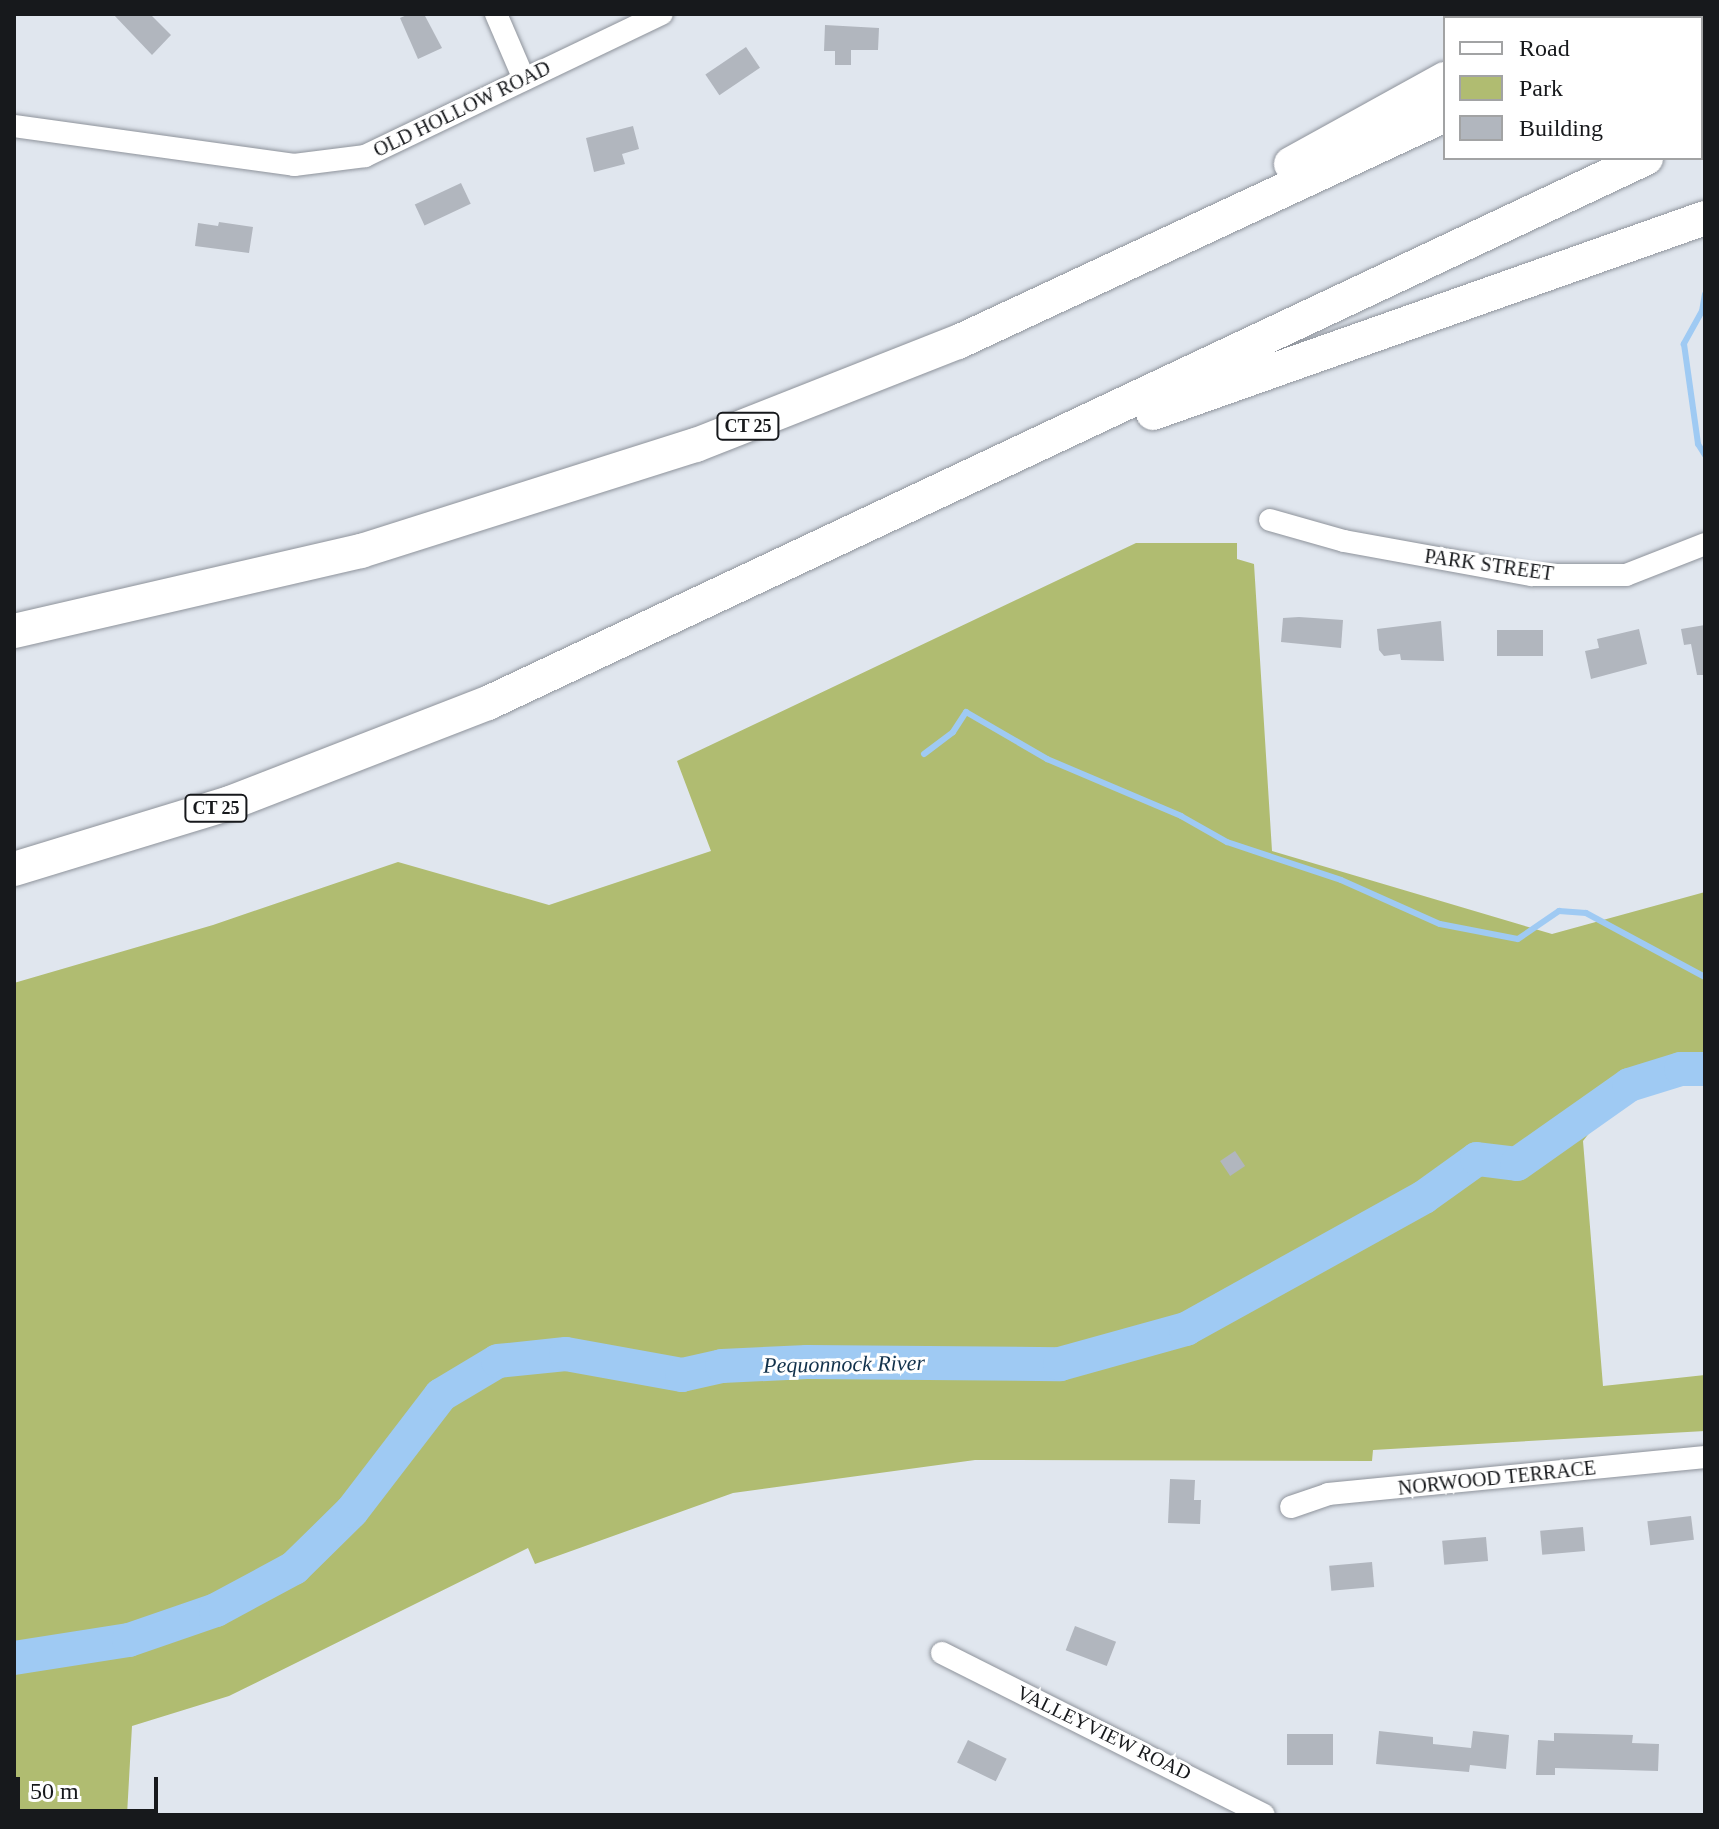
<!DOCTYPE html>
<style>
body{margin:0}
#map{position:relative;width:1719px;height:1829px;overflow:hidden;background:#e0e6ee;font-family:Georgia,serif}
div>[style]{position:absolute}
.green>*{inset:0;background:#b0bc71}
.stream>*{height:6px;margin:-3px;padding:0 3px;transform-origin:3px;border-radius:3px;background:#9fcaf3}
.river>*{height:34px;margin:-17px;padding:0 17px;transform-origin:17px;border-radius:17px;background:#9fcaf3}
.building>*{inset:0;background:#b1b6be;transform-origin:0 0}
.roads{filter:drop-shadow(0 0 2px #8e939b) drop-shadow(0 0 2px #8e939b)}
.minor>*{height:22px;margin:-11px;padding:0 11px;transform-origin:11px;border-radius:11px;background:#fff}
.highway>*{height:34px;margin:-17px;padding:0 17px;transform-origin:17px;border-radius:17px;background:#fff}
span{translate:-50% -50%;white-space:nowrap;text-align:center;line-height:1.15;-webkit-text-stroke:6px #fff;paint-order:stroke}
.shield-label span{padding:2px 6px;background:#fff;border:2px solid;border-radius:6px;-webkit-text-stroke-width:0}
.shield-label{font-size:18px;color:#17191c;font-weight:700}
.street-label{font-size:20px;color:#17191c}
.water-label{font-size:22px;color:#12324c;font-style:italic}
.frame{position:absolute;inset:0;border:16px solid #17191c;pointer-events:none}
.legend{position:absolute;left:1443px;top:16px;width:260px;height:144px;box-sizing:border-box;background:#fff;border:2px solid #a2a3a4;margin:0;padding:10px 14px;list-style:none;font-size:24px;color:#17191c}
.legend li{display:flex;align-items:center;gap:16px;height:40px}
.legend b{width:40px;border:2px solid #a2a3a4}
.scale{position:absolute;left:16px;top:1777px;width:142px;height:36px;box-sizing:border-box;border:4px solid #17191c;border-top:0;padding-left:10px;font-size:24px;line-height:28px;white-space:nowrap;color:#17191c;-webkit-text-stroke:6px #fff;paint-order:stroke}
</style>
<div id="map">
<div class="green">
<i style="clip-path:polygon(1136px 543px,1237px 543px,1237px 559px,1254px 564px,1272px 851px,1552px 934px,1705px 892px,1705px 1074px,1612px 1104px,1583px 1141px,1603px 1386px,1705px 1375px,1705px 1431px,1373px 1450px,1372px 1461px,975px 1460px,733px 1493px,535px 1564px,528px 1548px,229px 1696px,132px 1726px,127px 1815px,14px 1815px,14px 983px,213px 925px,398px 862px,549px 905px,711px 851px,677px 761px)"></i>
</div>
<div class="stream">
<i style="left:1705px;top:294px;width:17px;rotate:100deg"></i>
<i style="left:1702px;top:311px;width:38px;rotate:119deg"></i>
<i style="left:1684px;top:344px;width:101px;rotate:82deg"></i>
<i style="left:1698px;top:444px;width:13px;rotate:58deg"></i>
<i style="left:924px;top:754px;width:36px;rotate:-37deg"></i>
<i style="left:953px;top:732px;width:24px;rotate:-57deg"></i>
<i style="left:966px;top:712px;width:94px;rotate:30.1deg"></i>
<i style="left:1047px;top:759px;width:146px;rotate:23deg"></i>
<i style="left:1181px;top:816px;width:53px;rotate:29.5deg"></i>
<i style="left:1227px;top:842px;width:120px;rotate:18.4deg"></i>
<i style="left:1341px;top:880px;width:108px;rotate:24deg"></i>
<i style="left:1440px;top:924px;width:79px;rotate:10.9deg"></i>
<i style="left:1518px;top:939px;width:50px;rotate:-34.3deg"></i>
<i style="left:1559px;top:911px;width:27px;rotate:4deg"></i>
<i style="left:1586px;top:913px;width:135px;rotate:28.3deg"></i>
</div>
<div class="river">
<i style="left:14px;top:1658px;width:116px;rotate:-8.9deg"></i>
<i style="left:129px;top:1640px;width:92px;rotate:-19deg"></i>
<i style="left:216px;top:1610px;width:89px;rotate:-28.3deg"></i>
<i style="left:294px;top:1568px;width:81px;rotate:-44.5deg"></i>
<i style="left:352px;top:1511px;width:146px;rotate:-52.5deg"></i>
<i style="left:441px;top:1395px;width:66px;rotate:-30.8deg"></i>
<i style="left:498px;top:1361px;width:68px;rotate:-5.9deg"></i>
<i style="left:566px;top:1354px;width:118px;rotate:10.3deg"></i>
<i style="left:682px;top:1375px;width:41px;rotate:-12.7deg"></i>
<i style="left:722px;top:1366px;width:85px;rotate:-2.7deg"></i>
<i style="left:807px;top:1362px;width:253px;rotate:0.5deg"></i>
<i style="left:1060px;top:1364px;width:131px;rotate:-15.5deg"></i>
<i style="left:1186px;top:1329px;width:272px;rotate:-29deg"></i>
<i style="left:1424px;top:1197px;width:65px;rotate:-35.6deg"></i>
<i style="left:1477px;top:1159px;width:40px;rotate:7.1deg"></i>
<i style="left:1517px;top:1164px;width:137px;rotate:-35.2deg"></i>
<i style="left:1629px;top:1085px;width:54px;rotate:-17.1deg"></i>
<i style="left:1681px;top:1069px;width:24px"></i>
</div>
<div class="building">
<i style="clip-path:polygon(113px 14px,150px 14px,171px 35px,152px 55px)"></i>
<i style="clip-path:polygon(409px 14px,424px 14px,442px 48px,418px 59px,400px 18px)"></i>
<i style="clip-path:polygon(825px 25px,879px 28px,878px 50px,851px 50px,851px 65px,835px 65px,835px 51px,824px 51px)"></i>
<i style="left:746px;top:47px;width:25px;height:49px;rotate:56deg"></i>
<i style="clip-path:polygon(633px 126px,639px 149px,622px 154px,625px 164px,594px 172px,586px 138px)"></i>
<i style="left:461px;top:183px;width:23px;height:51px;rotate:65deg"></i>
<i style="clip-path:polygon(219px 222px,253px 227px,249px 253px,195px 246px,198px 223px,218px 226px)"></i>
<i style="clip-path:polygon(1299px 617px,1343px 620px,1341px 648px,1281px 642px,1283px 618px)"></i>
<i style="clip-path:polygon(1441px 621px,1444px 661px,1401px 660px,1400px 654px,1384px 656px,1379px 650px,1377px 629px)"></i>
<i style="clip-path:polygon(1705px 625px,1705px 675px,1697px 675px,1691px 644px,1684px 645px,1681px 629px)"></i>
<i style="clip-path:polygon(1639px 629px,1647px 664px,1591px 679px,1585px 651px,1599px 648px,1597px 639px)"></i>
<i style="left:1497px;top:630px;width:46px;height:26px"></i>
<i style="left:1235px;top:1151px;width:18px;height:18px;rotate:56deg"></i>
<i style="clip-path:polygon(1170px 1479px,1195px 1480px,1194px 1500px,1201px 1500px,1200px 1524px,1168px 1523px)"></i>
<i style="left:1691px;top:1516px;width:24px;height:44px;rotate:83deg"></i>
<i style="left:1583px;top:1527px;width:24px;height:43px;rotate:85deg"></i>
<i style="left:1486px;top:1537px;width:24px;height:44px;rotate:85deg"></i>
<i style="left:1372px;top:1562px;width:25px;height:43px;rotate:85deg"></i>
<i style="left:1075px;top:1626px;width:44px;height:26px;rotate:21deg"></i>
<i style="clip-path:polygon(1379px 1731px,1433px 1737px,1433px 1744px,1471px 1748px,1473px 1731px,1509px 1735px,1506px 1769px,1470px 1765px,1469px 1772px,1376px 1764px)"></i>
<i style="clip-path:polygon(1554px 1733px,1633px 1735px,1632px 1743px,1659px 1744px,1658px 1771px,1555px 1768px,1555px 1775px,1536px 1775px,1538px 1740px,1554px 1741px)"></i>
<i style="left:1287px;top:1734px;width:46px;height:31px"></i>
<i style="left:968px;top:1740px;width:43px;height:25px;rotate:26deg"></i>
</div>
<div class="roads">
<div class="minor">
<i style="left:496px;top:14px;width:71px;rotate:66.7deg"></i>
<i style="left:14px;top:126px;width:283px;rotate:7.9deg"></i>
<i style="left:294px;top:165px;width:72px;rotate:-7.2deg"></i>
<i style="left:365px;top:156px;width:329px;rotate:-25.6deg"></i>
<i style="left:1270px;top:520px;width:77px;rotate:15.8deg"></i>
<i style="left:1344px;top:541px;width:191px;rotate:10.3deg"></i>
<i style="left:1532px;top:575px;width:94px"></i>
<i style="left:1626px;top:575px;width:85px;rotate:-21.4deg"></i>
<i style="left:1291px;top:1507px;width:39px;rotate:-19deg"></i>
<i style="left:1328px;top:1494px;width:379px;rotate:-5.6deg"></i>
<i style="left:942px;top:1653px;width:360px;rotate:26.7deg"></i>
</div>
<div class="highway">
<i style="left:1551px;top:18px;width:8px;rotate:-30deg"></i>
<i style="left:1650px;top:18px;width:10px;rotate:-24deg"></i>
<i style="left:1701px;top:132px;width:4px;rotate:-27deg"></i>
<i style="left:1291px;top:164px;width:176px;rotate:-28.9deg"></i>
<i style="left:1153px;top:413px;width:585px;rotate:-19.46deg"></i>
<i style="left:14px;top:631px;width:356px;rotate:-13deg"></i>
<i style="left:361px;top:551px;width:351px;rotate:-17.6deg"></i>
<i style="left:696px;top:445px;width:282px;rotate:-21.5deg"></i>
<i style="left:958px;top:342px;width:537px;rotate:-24.99deg"></i>
<i style="left:14px;top:869px;width:226px;rotate:-17deg"></i>
<i style="left:230px;top:803px;width:277px;rotate:-21.2deg"></i>
<i style="left:488px;top:703px;width:1280px;rotate:-25.2deg"></i>
</div>
</div>
<div class="shield-label">
<span style="left:748px;top:426px">CT 25</span>
<span style="left:216px;top:808px">CT 25</span>
</div>
<div class="street-label">
<span style="left:462px;top:109px;rotate:-26deg">OLD HOLLOW ROAD</span>
<span style="left:1489px;top:565px;rotate:8deg">PARK STREET</span>
<span style="left:1497px;top:1478px;rotate:-6deg">NORWOOD TERRACE</span>
<span style="left:1104px;top:1733px;rotate:26deg">VALLEYVIEW ROAD</span>
</div>
<div class="water-label">
<span style="left:844px;top:1364px;rotate:-1deg">Pequonnock River</span>
</div>
<div class="frame"></div>
<ul class="legend">
<li><b style="height:10px;background:#fff"></b>Road</li>
<li><b style="height:22px;background:#b0bc71"></b>Park</li>
<li><b style="height:22px;background:#b1b6be"></b>Building</li>
</ul>
<div class="scale">50 m</div>
</div>
